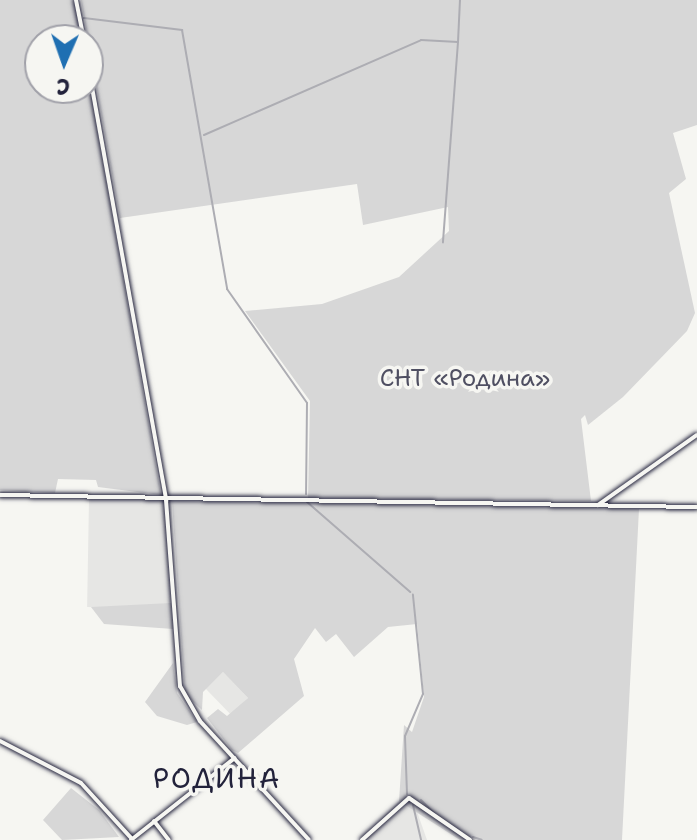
<!DOCTYPE html>
<meta charset="utf-8">
<style>
body{margin:0}
#map{position:relative;width:697px;height:840px;overflow:hidden;background:#f6f6f2;font-family:"Shantell Sans",sans-serif}
div>[style]{position:absolute}
.built>*{inset:0;background:#e6e6e4;transform-origin:0 0}
.green>*{inset:0;background:#d7d7d7}
.stream>*{height:2px;margin:-1px;padding:0 1px;transform-origin:1px;border-radius:1px;background:#adadb3}
.roads{filter:drop-shadow(0 0 2px #22223b) drop-shadow(0 0 2px #22223b)}
.minor>*{height:4px;margin:-2px;padding:0 2px;transform-origin:2px;border-radius:2px;background:#f6f6f2}
span{translate:-50% -50%;white-space:nowrap;text-align:center;line-height:1.15;-webkit-text-stroke:7px #f6f6f2;paint-order:stroke}
.park-label{font-size:24px;color:#4f4f62}
.quarter-label{font-size:28px;color:#22223b;letter-spacing:2px}
.north{position:absolute;left:24px;top:24px;width:80px;height:80px;box-sizing:border-box;background:#f6f6f2;border:2px solid #a1a1a9;border-radius:50%;rotate:182deg;font-size:22px;font-weight:700;line-height:32px;text-align:center;color:#22223b}
.north::after{content:'';display:block;margin:auto;width:28px;height:36px;background:#1f6fb2;clip-path:polygon(50% 0,100% 100%,50% 72%,0 100%)}
</style>
<div id="map">
<div class="built">
<i style="left:89px;top:499px;width:83px;height:108px;rotate:1deg"></i>
<i style="left:223px;top:672px;width:36px;height:24px;rotate:46deg"></i>
<i style="clip-path:polygon(399px 801px,415px 806px,427px 840px,361px 840px)"></i>
</div>
<div class="green">
<i style="clip-path:polygon(0 0,74px 0,81px 40px,40px 40px,40px 88px,88px 88px,88px 78px,161px 495px,98px 487px,96px 480px,58px 479px,55px 493px,0 490px)"></i>
<i style="clip-path:polygon(81px 0,697px 0,697px 125px,673px 133px,686px 179px,669px 193px,695px 313px,687px 331px,623px 397px,588px 425px,585px 415px,581px 419px,591px 501px,308px 498px,310px 401px,245px 311px,322px 304px,399px 277px,449px 231px,448px 207px,363px 225px,357px 184px,120px 218px)"></i>
<i style="clip-path:polygon(172px 501px,639px 509px,622px 840px,460px 840px,399px 801px,404px 725px,412px 732px,424px 697px,417px 624px,388px 627px,354px 657px,336px 634px,326px 642px,315px 628px,294px 659px,304px 696px,238px 753px,232px 750px,207px 718px,218px 709px,227px 716px,248px 698px,223px 672px,203px 692px,202px 710px,185px 694px)"></i>
<i style="clip-path:polygon(171px 603px,173px 629px,104px 624px,91px 607px)"></i>
<i style="clip-path:polygon(173px 663px,177px 693px,197px 722px,187px 725px,157px 716px,145px 702px)"></i>
<i style="clip-path:polygon(71px 788px,99px 810px,119px 837px,62px 840px,43px 820px)"></i>
</div>
<div class="stream">
<i style="left:84px;top:18px;width:99px;rotate:7deg"></i>
<i style="left:182px;top:30px;width:263px;rotate:80.1deg"></i>
<i style="left:227px;top:289px;width:139px;rotate:54.9deg"></i>
<i style="left:307px;top:403px;width:91px;rotate:90.6deg"></i>
<i style="left:458px;top:42px;width:42px;rotate:-87.3deg"></i>
<i style="left:204px;top:135px;width:237px;rotate:-23.6deg"></i>
<i style="left:421px;top:40px;width:37px;rotate:3deg"></i>
<i style="left:458px;top:42px;width:201px;rotate:94.3deg"></i>
<i style="left:307px;top:502px;width:137px;rotate:41.1deg"></i>
<i style="left:407px;top:794px;width:58px;rotate:-92deg"></i>
<i style="left:405px;top:736px;width:46px;rotate:-66.8deg"></i>
<i style="left:423px;top:694px;width:100px;rotate:-95.8deg"></i>
<i style="left:421px;top:800px;width:20px;rotate:45deg"></i>
<i style="left:413px;top:805px;width:36px;rotate:77deg"></i>
<i style="left:473px;top:837px;width:9px;rotate:18deg"></i>
</div>
<div class="roads">
<div class="minor">
<i style="left:76px;top:0;width:41px;rotate:78.7deg"></i>
<i style="left:88px;top:65px;width:442px;rotate:79.8deg"></i>
<i style="left:166px;top:500px;width:187px;rotate:85.7deg"></i>
<i style="left:180px;top:686px;width:40px;rotate:60.3deg"></i>
<i style="left:200px;top:721px;width:161px;rotate:47.5deg"></i>
<i style="left:0;top:495px;width:697px;rotate:0.99deg"></i>
<i style="left:598px;top:505px;width:121px;rotate:-35.3deg"></i>
<i style="left:0;top:741px;width:91px;rotate:27.4deg"></i>
<i style="left:81px;top:783px;width:76px;rotate:47.7deg"></i>
<i style="left:154px;top:821px;width:24px;rotate:52deg"></i>
<i style="left:131px;top:840px;width:132px;rotate:-38.3deg"></i>
<i style="left:362px;top:840px;width:63px;rotate:-41.8deg"></i>
<i style="left:409px;top:798px;width:74px;rotate:34.5deg"></i>
</div>
</div>
<div class="park-label">
<span style="left:465px;top:379px">СНТ «Родина»</span>
</div>
<div class="quarter-label">
<span style="left:217px;top:778px">РОДИНА</span>
</div>
<div class="north">С</div>
</div>
